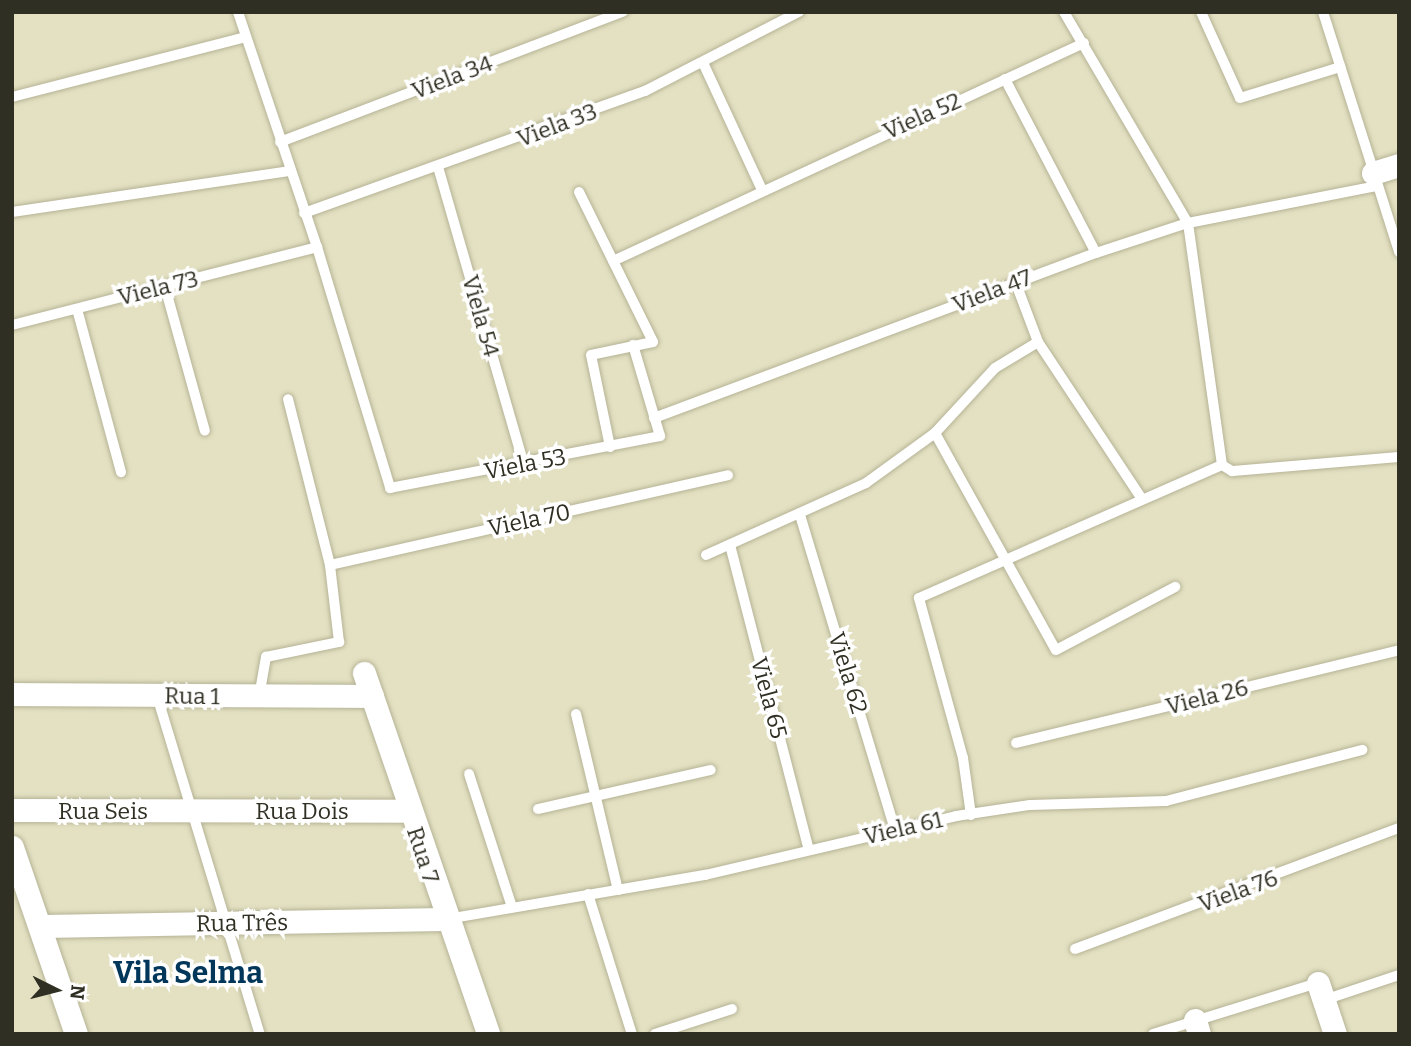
<!DOCTYPE html>
<meta charset="utf-8">
<style>
body{margin:0}
#map{position:relative;width:1411px;height:1046px;overflow:hidden;background:#e3e1c2;font-family:Bitter,serif}
div>[style]{position:absolute}
.roads{filter:drop-shadow(0 0 2px #b6b396) drop-shadow(0 0 2px #b6b396)}
.service>*{height:10px;margin:-5px;padding:0 5px;transform-origin:5px;border-radius:5px;background:#fff}
.minor>*{height:23px;margin:-11.5px;padding:0 11.5px;transform-origin:11.5px;border-radius:11.5px;background:#fff}
span{translate:-50% -50%;white-space:nowrap;text-align:center;line-height:1.15;-webkit-text-stroke:7px #fff;paint-order:stroke}
.street-label{font-size:23px;color:#302f23}
.district-label{font-size:30px;color:#003659;font-weight:700}
.frame{position:absolute;inset:0;border:14px solid #302f23;pointer-events:none}
.north{position:absolute;left:21px;top:955px;width:70px;height:70px;-webkit-text-stroke:5px #fff;paint-order:stroke;rotate:96deg;font-size:19px;font-weight:700;line-height:28px;text-align:center;color:#302f23}
.north::after{content:'';display:block;margin:auto;width:24px;height:32px;background:#302f23;clip-path:polygon(50% 0,100% 100%,50% 72%,0 100%)}
</style>
<div id="map">
<div class="roads">
<div class="service">
<i style="left:1064px;top:12px;width:245px;rotate:59.6deg"></i>
<i style="left:1188px;top:223px;width:244px;rotate:82deg"></i>
<i style="left:1222px;top:465px;width:12px;rotate:31deg"></i>
<i style="left:1232px;top:471px;width:168px;rotate:-4.8deg"></i>
<i style="left:1201px;top:12px;width:94px;rotate:65.6deg"></i>
<i style="left:1240px;top:98px;width:105px;rotate:-17.2deg"></i>
<i style="left:1323px;top:12px;width:252px;rotate:72.4deg"></i>
<i style="left:704px;top:65px;width:138px;rotate:65.1deg"></i>
<i style="left:1005px;top:79px;width:196px;rotate:62.4deg"></i>
<i style="left:12px;top:97px;width:241px;rotate:-14.4deg"></i>
<i style="left:280px;top:142px;width:367px;rotate:-20.8deg"></i>
<i style="left:438px;top:167px;width:310px;rotate:73.9deg"></i>
<i style="left:579px;top:192px;width:167px;rotate:63.7deg"></i>
<i style="left:653px;top:342px;width:63px;rotate:168.2deg"></i>
<i style="left:591px;top:355px;width:94px;rotate:78.3deg"></i>
<i style="left:12px;top:212px;width:280px;rotate:-8.4deg"></i>
<i style="left:304px;top:213px;width:362px;rotate:-19.7deg"></i>
<i style="left:645px;top:91px;width:173px;rotate:-27.2deg"></i>
<i style="left:317px;top:247px;width:252px;rotate:73.1deg"></i>
<i style="left:390px;top:488px;width:275px;rotate:-10.9deg"></i>
<i style="left:660px;top:436px;width:95px;rotate:-106.5deg"></i>
<i style="left:613px;top:261px;width:519px;rotate:-24.84deg"></i>
<i style="left:1015px;top:281px;width:65px;rotate:69.3deg"></i>
<i style="left:1038px;top:342px;width:188px;rotate:56.5deg"></i>
<i style="left:165px;top:287px;width:149px;rotate:74.5deg"></i>
<i style="left:77px;top:309px;width:169px;rotate:74.9deg"></i>
<i style="left:12px;top:325px;width:315px;rotate:-14.3deg"></i>
<i style="left:317px;top:247px;width:248px;rotate:-108.6deg"></i>
<i style="left:654px;top:418px;width:472px;rotate:-20.5deg"></i>
<i style="left:1096px;top:253px;width:97px;rotate:-18.1deg"></i>
<i style="left:1188px;top:223px;width:193px;rotate:-11.1deg"></i>
<i style="left:935px;top:433px;width:248px;rotate:60.9deg"></i>
<i style="left:1056px;top:650px;width:135px;rotate:-27.9deg"></i>
<i style="left:800px;top:515px;width:329px;rotate:73.2deg"></i>
<i style="left:730px;top:545px;width:315px;rotate:75.5deg"></i>
<i style="left:706px;top:555px;width:175px;rotate:-24.2deg"></i>
<i style="left:866px;top:483px;width:85px;rotate:-35.9deg"></i>
<i style="left:935px;top:433px;width:88px;rotate:-47.3deg"></i>
<i style="left:995px;top:368px;width:50px;rotate:-31.2deg"></i>
<i style="left:330px;top:565px;width:408px;rotate:-12.7deg"></i>
<i style="left:157px;top:696px;width:353px;rotate:73.1deg"></i>
<i style="left:259px;top:697px;width:41px;rotate:-80.1deg"></i>
<i style="left:266px;top:657px;width:75px;rotate:-11.6deg"></i>
<i style="left:339px;top:642px;width:78px;rotate:-96.7deg"></i>
<i style="left:330px;top:565px;width:171px;rotate:-104.2deg"></i>
<i style="left:576px;top:714px;width:181px;rotate:76.6deg"></i>
<i style="left:1016px;top:743px;width:394px;rotate:-13.6deg"></i>
<i style="left:469px;top:774px;width:140px;rotate:72.1deg"></i>
<i style="left:538px;top:809px;width:177px;rotate:-12.7deg"></i>
<i style="left:971px;top:815px;width:58px;rotate:-98deg"></i>
<i style="left:963px;top:758px;width:166px;rotate:-105.4deg"></i>
<i style="left:919px;top:598px;width:331px;rotate:-23.7deg"></i>
<i style="left:588px;top:894px;width:147px;rotate:72.6deg"></i>
<i style="left:447px;top:919px;width:262px;rotate:-9.7deg"></i>
<i style="left:705px;top:875px;width:258px;rotate:-13.2deg"></i>
<i style="left:956px;top:816px;width:75px;rotate:-8.5deg"></i>
<i style="left:1030px;top:805px;width:136px;rotate:-1.7deg"></i>
<i style="left:1166px;top:801px;width:203px;rotate:-14.6deg"></i>
<i style="left:1075px;top:949px;width:346px;rotate:-20.5deg"></i>
<i style="left:1324px;top:1000px;width:79px;rotate:-18.4deg"></i>
<i style="left:655px;top:1034px;width:81px;rotate:-18deg"></i>
<i style="left:1153px;top:1034px;width:173px;rotate:-17.2deg"></i>
</div>
<div class="minor">
<i style="left:1373px;top:173px;width:27px;rotate:-17deg"></i>
<i style="left:364px;top:673px;width:382px;rotate:71deg"></i>
<i style="left:12px;top:694px;width:360px;rotate:0.3deg"></i>
<i style="left:12px;top:810px;width:397px;rotate:0.1deg"></i>
<i style="left:12px;top:847px;width:198px;rotate:71.1deg"></i>
<i style="left:40px;top:926px;width:405px;rotate:-1deg"></i>
<i style="left:1318px;top:983px;width:54px;rotate:71.6deg"></i>
<i style="left:1195px;top:1020px;width:15px;rotate:74deg"></i>
</div>
</div>
<div class="street-label">
<span style="left:452px;top:77px;rotate:-21deg">Viela 34</span>
<span style="left:922px;top:116px;rotate:-24deg">Viela 52</span>
<span style="left:557px;top:125px;rotate:-21deg">Viela 33</span>
<span style="left:158px;top:288px;rotate:-14deg">Viela 73</span>
<span style="left:992px;top:291px;rotate:-21deg">Viela 47</span>
<span style="left:481px;top:316px;rotate:74deg">Viela 54</span>
<span style="left:525px;top:464px;rotate:-11deg">Viela 53</span>
<span style="left:529px;top:520px;rotate:-12deg">Viela 70</span>
<span style="left:848px;top:673px;rotate:73deg">Viela 62</span>
<span style="left:192px;top:696px;rotate:1deg">Rua 1</span>
<span style="left:1207px;top:697px;rotate:-14deg">Viela 26</span>
<span style="left:769px;top:698px;rotate:75deg">Viela 65</span>
<span style="left:103px;top:811px">Rua Seis</span>
<span style="left:302px;top:811px">Rua Dois</span>
<span style="left:903px;top:828px;rotate:-13deg">Viela 61</span>
<span style="left:423px;top:855px;rotate:72deg">Rua 7</span>
<span style="left:1238px;top:891px;rotate:-20deg">Viela 76</span>
<span style="left:242px;top:923px;rotate:-1deg">Rua Três</span>
</div>
<div class="district-label">
<span style="left:188px;top:973px">Vila Selma</span>
</div>
<div class="frame"></div>
<div class="north">N</div>
</div>
